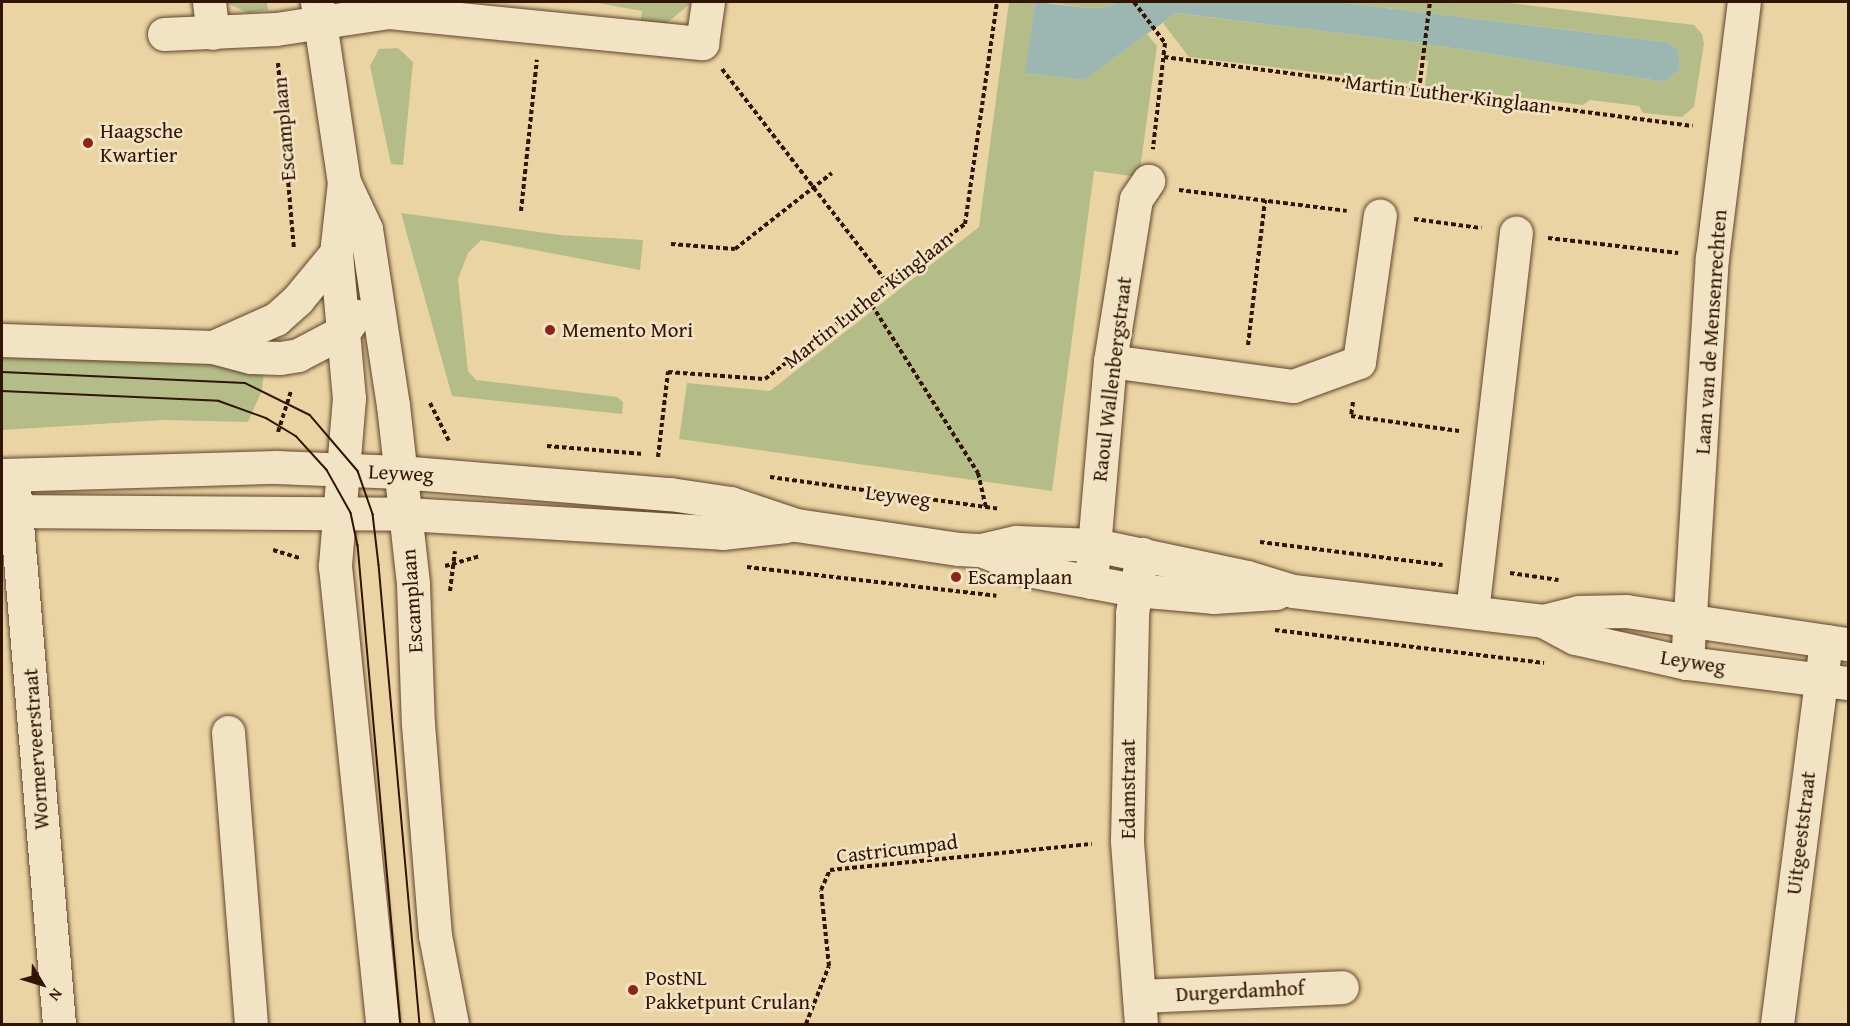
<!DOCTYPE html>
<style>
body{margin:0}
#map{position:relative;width:1850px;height:1026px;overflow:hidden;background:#ebd4a4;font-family:"Gentium Book Plus",serif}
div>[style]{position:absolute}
.green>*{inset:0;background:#b4bd88}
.water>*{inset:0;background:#9cb6b1}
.path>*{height:4px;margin-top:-2px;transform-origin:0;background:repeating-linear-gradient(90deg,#311402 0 4.5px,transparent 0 7.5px)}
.roads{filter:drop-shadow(0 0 2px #60442a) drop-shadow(0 0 2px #60442a)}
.minor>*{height:33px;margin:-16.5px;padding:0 16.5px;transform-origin:16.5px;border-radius:16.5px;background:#f2e3c4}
.tram>*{height:1.5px;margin:-0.75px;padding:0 0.75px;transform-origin:0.75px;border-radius:0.75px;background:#311402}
.dots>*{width:16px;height:16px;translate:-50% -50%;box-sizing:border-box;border:3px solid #f2e3c4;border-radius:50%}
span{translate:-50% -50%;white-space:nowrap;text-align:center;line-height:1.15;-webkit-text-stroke:5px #f2e3c4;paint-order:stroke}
.street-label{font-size:21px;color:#311402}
.poi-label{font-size:21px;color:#311402}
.left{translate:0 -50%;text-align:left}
.frame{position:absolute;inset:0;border:3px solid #311402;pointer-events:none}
.north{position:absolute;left:12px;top:954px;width:60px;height:60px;-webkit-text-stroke:4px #f2e3c4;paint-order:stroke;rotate:128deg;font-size:16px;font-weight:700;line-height:24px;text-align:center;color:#311402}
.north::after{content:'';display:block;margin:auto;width:21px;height:27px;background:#311402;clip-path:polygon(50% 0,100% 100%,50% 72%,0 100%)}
</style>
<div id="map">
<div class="green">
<i style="clip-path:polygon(225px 2px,267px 2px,268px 10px,248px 13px)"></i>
<i style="clip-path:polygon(592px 2px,692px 2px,661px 28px,640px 25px,642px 11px)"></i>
<i style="clip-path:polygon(1009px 2px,1035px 2px,1026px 73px,1084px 80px,1147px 34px,1157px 46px,1139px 177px,1094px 171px,1052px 491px,679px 439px,687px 383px,770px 391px,979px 227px)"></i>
<i style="clip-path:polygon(1046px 2px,1118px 2px,1108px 7px,1090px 8px)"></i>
<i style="clip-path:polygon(1337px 2px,1502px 2px,1694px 25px,1702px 34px,1704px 44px,1694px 107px,1682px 117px,1643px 113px,1639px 106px,1590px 100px,1583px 105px,1425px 86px,1428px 61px,1419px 59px,1415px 84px,1189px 57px,1163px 23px,1175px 13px,1421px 43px,1665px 82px,1680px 69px,1678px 49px,1666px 42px)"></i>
<i style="clip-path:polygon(398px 48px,413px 62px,403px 165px,391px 164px,370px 66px,379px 49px)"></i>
<i style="clip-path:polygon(401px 213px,560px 235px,643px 240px,640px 270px,481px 240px,468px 253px,458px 279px,468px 371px,476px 380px,617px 397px,623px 402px,622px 414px,452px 396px)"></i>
<i style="clip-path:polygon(2px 356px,177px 360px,264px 369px,262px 390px,248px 422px,163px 420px,2px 430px)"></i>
</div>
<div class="water">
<i style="clip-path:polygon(1035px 2px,1090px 8px,1108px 7px,1118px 2px,1337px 2px,1666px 42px,1678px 49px,1680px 69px,1665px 82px,1421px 43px,1176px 13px,1084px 80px,1025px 73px)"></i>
</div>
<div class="path">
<i style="left:1134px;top:2px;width:51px;rotate:52.9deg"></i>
<i style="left:1165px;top:43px;width:107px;rotate:96.5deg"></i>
<i style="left:1164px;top:57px;width:533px;rotate:7.43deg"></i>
<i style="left:278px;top:63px;width:187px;rotate:85.1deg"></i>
<i style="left:722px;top:69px;width:272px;rotate:52.3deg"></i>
<i style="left:1419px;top:90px;width:89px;rotate:-82.9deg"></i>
<i style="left:1179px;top:190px;width:169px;rotate:7.1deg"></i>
<i style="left:521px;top:211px;width:152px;rotate:-84deg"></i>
<i style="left:1414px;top:219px;width:68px;rotate:7.7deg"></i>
<i style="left:1548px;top:238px;width:131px;rotate:6.6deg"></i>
<i style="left:671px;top:244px;width:64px;rotate:4.5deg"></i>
<i style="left:735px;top:249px;width:123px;rotate:-38.1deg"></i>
<i style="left:868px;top:299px;width:206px;rotate:57.7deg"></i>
<i style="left:978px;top:473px;width:35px;rotate:77deg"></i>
<i style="left:1248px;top:345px;width:146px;rotate:-83.3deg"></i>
<i style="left:1353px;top:402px;width:14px;rotate:98deg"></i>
<i style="left:1351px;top:416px;width:109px;rotate:7.9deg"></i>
<i style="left:430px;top:403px;width:42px;rotate:63.4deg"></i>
<i style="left:278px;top:432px;width:43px;rotate:-72.4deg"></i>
<i style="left:547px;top:446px;width:97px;rotate:4.7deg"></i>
<i style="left:658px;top:457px;width:86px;rotate:-83.3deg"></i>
<i style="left:668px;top:372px;width:97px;rotate:4.1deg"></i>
<i style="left:765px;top:379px;width:253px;rotate:-37.8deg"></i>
<i style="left:965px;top:224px;width:224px;rotate:-81.8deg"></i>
<i style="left:770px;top:477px;width:232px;rotate:7.9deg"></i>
<i style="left:1260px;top:542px;width:184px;rotate:7.2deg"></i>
<i style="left:273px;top:550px;width:28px;rotate:17deg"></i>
<i style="left:445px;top:566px;width:36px;rotate:-16deg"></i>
<i style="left:747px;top:567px;width:251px;rotate:6.6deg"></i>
<i style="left:1510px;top:573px;width:49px;rotate:8.1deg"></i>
<i style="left:450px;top:591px;width:40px;rotate:-82.9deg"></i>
<i style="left:1275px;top:630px;width:271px;rotate:7deg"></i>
<i style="left:806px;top:1024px;width:62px;rotate:-68.4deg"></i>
<i style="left:829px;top:966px;width:76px;rotate:-96deg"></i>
<i style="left:821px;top:890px;width:22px;rotate:-66deg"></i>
<i style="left:830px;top:870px;width:263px;rotate:-5.7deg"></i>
</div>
<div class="roads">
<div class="minor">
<i style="left:209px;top:2px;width:31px;rotate:83deg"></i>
<i style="left:317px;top:2px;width:182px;rotate:81.5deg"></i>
<i style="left:344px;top:182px;width:52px;rotate:64.9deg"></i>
<i style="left:366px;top:229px;width:178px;rotate:81.3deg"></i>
<i style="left:393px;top:405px;width:180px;rotate:83.6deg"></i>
<i style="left:413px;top:584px;width:140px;rotate:88deg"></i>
<i style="left:418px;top:724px;width:212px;rotate:85.4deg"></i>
<i style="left:435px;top:935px;width:91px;rotate:79.2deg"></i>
<i style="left:164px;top:34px;width:112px;rotate:-2.6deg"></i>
<i style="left:276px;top:29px;width:114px;rotate:-8.6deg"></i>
<i style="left:389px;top:12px;width:315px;rotate:5.7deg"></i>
<i style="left:702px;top:43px;width:41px;rotate:-81.7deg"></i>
<i style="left:344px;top:182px;width:71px;rotate:96.4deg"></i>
<i style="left:336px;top:253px;width:146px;rotate:84.9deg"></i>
<i style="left:349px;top:398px;width:169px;rotate:94.8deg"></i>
<i style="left:335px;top:566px;width:460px;rotate:84.1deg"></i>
<i style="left:2px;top:340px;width:211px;rotate:1.9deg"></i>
<i style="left:213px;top:347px;width:39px;rotate:15deg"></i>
<i style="left:251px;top:357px;width:29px;rotate:2deg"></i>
<i style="left:280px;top:358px;width:18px;rotate:-9deg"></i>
<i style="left:298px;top:355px;width:52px;rotate:-27.6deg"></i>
<i style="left:344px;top:331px;width:19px;rotate:-54deg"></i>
<i style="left:213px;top:347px;width:69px;rotate:-24deg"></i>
<i style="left:276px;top:319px;width:30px;rotate:-42deg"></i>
<i style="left:298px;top:299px;width:60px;rotate:-50.4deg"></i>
<i style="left:1110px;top:361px;width:185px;rotate:7.8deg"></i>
<i style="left:1293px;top:386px;width:70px;rotate:-20deg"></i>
<i style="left:1359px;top:362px;width:148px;rotate:-81.9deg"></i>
<i style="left:2px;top:475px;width:274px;rotate:-1.7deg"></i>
<i style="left:276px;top:467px;width:124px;rotate:2.3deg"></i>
<i style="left:400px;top:472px;width:271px;rotate:4.7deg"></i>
<i style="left:670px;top:494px;width:61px;rotate:8.5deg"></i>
<i style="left:730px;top:503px;width:70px;rotate:18.4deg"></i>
<i style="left:796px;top:525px;width:165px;rotate:8.4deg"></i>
<i style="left:959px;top:549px;width:22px;rotate:3deg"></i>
<i style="left:981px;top:550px;width:37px;rotate:-13deg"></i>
<i style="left:1017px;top:542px;width:78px;rotate:2.2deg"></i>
<i style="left:1095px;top:545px;width:155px;rotate:11.9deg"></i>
<i style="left:1247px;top:577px;width:48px;rotate:16.9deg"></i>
<i style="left:1293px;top:591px;width:252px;rotate:6.8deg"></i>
<i style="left:1543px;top:621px;width:36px;rotate:28deg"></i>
<i style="left:1575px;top:638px;width:115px;rotate:12.6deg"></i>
<i style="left:1687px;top:663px;width:162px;rotate:7.1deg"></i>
<i style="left:14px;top:488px;width:538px;rotate:85.2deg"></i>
<i style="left:2px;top:511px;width:404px;rotate:0.4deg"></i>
<i style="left:406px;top:514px;width:317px;rotate:3.4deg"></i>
<i style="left:722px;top:533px;width:64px;rotate:-6.2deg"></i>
<i style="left:981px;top:550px;width:56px;rotate:22deg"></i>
<i style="left:1033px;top:571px;width:104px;rotate:10.6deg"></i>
<i style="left:1135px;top:590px;width:78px;rotate:5.1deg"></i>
<i style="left:1213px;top:597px;width:63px;rotate:-3.6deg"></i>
<i style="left:1091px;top:582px;width:222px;rotate:-85.1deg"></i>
<i style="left:1110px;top:361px;width:164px;rotate:-80.9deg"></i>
<i style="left:1136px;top:199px;width:22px;rotate:-56deg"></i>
<i style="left:1472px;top:612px;width:382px;rotate:-83.4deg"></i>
<i style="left:1543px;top:621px;width:36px;rotate:-14deg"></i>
<i style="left:1578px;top:612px;width:48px;rotate:-1.2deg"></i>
<i style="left:1626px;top:611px;width:223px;rotate:8.5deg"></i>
<i style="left:1687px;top:663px;width:406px;rotate:-86.5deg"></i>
<i style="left:1712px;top:258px;width:258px;rotate:-82.9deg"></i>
<i style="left:228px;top:732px;width:293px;rotate:85.5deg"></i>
<i style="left:1139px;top:996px;width:203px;rotate:-2.5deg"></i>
<i style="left:1141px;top:1024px;width:185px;rotate:-94.4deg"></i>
<i style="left:1127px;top:840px;width:227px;rotate:-88.7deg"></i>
<i style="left:1132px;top:613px;width:60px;rotate:-80.4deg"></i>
<i style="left:1777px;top:1024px;width:386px;rotate:-82.7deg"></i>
</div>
</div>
<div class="tram">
<i style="left:2px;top:372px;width:243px;rotate:2.6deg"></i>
<i style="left:245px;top:383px;width:72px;rotate:26.2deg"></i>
<i style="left:310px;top:415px;width:74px;rotate:49.4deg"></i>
<i style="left:358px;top:471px;width:46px;rotate:70.8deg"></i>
<i style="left:373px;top:514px;width:51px;rotate:83.3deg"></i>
<i style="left:379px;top:565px;width:461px;rotate:84.9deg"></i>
<i style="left:2px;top:391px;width:217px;rotate:2.6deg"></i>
<i style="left:219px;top:401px;width:50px;rotate:19.9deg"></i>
<i style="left:266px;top:418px;width:35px;rotate:31deg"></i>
<i style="left:296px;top:436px;width:46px;rotate:47.6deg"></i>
<i style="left:327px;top:470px;width:49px;rotate:60.8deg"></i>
<i style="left:351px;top:513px;width:33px;rotate:78deg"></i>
<i style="left:358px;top:545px;width:481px;rotate:84.9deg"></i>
</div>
<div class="dots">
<i style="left:88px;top:143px;background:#8f2418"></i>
<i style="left:550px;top:330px;background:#8f2418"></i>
<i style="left:956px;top:577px;background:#8f2418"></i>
<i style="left:633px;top:990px;background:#8f2418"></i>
</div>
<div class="street-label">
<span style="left:1448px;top:94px;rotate:7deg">Martin Luther Kinglaan</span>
<span style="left:284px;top:129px;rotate:-95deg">Escamplaan</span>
<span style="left:868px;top:300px;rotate:-38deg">Martin Luther Kinglaan</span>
<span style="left:1711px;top:332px;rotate:-86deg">Laan van de Mensenrechten</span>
<span style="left:1112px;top:379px;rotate:-83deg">Raoul Wallenbergstraat</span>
<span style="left:401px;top:473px;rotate:3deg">Leyweg</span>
<span style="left:898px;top:496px;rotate:7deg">Leyweg</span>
<span style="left:412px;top:601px;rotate:-94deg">Escamplaan</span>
<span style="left:1693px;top:662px;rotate:9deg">Leyweg</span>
<span style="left:36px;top:749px;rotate:-94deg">Wormerveerstraat</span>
<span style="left:1128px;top:789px;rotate:-90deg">Edamstraat</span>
<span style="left:1801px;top:833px;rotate:-83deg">Uitgeeststraat</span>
<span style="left:897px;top:849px;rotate:-7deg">Castricumpad</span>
<span style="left:1240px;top:991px;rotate:-3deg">Durgerdamhof</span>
</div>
<div class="poi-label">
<span class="left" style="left:100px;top:143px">Haagsche<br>Kwartier</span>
<span class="left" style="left:562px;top:330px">Memento Mori</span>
<span class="left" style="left:968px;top:577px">Escamplaan</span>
<span class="left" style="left:645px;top:990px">PostNL<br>Pakketpunt Crulan</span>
</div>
<div class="frame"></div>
<div class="north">N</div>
</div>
